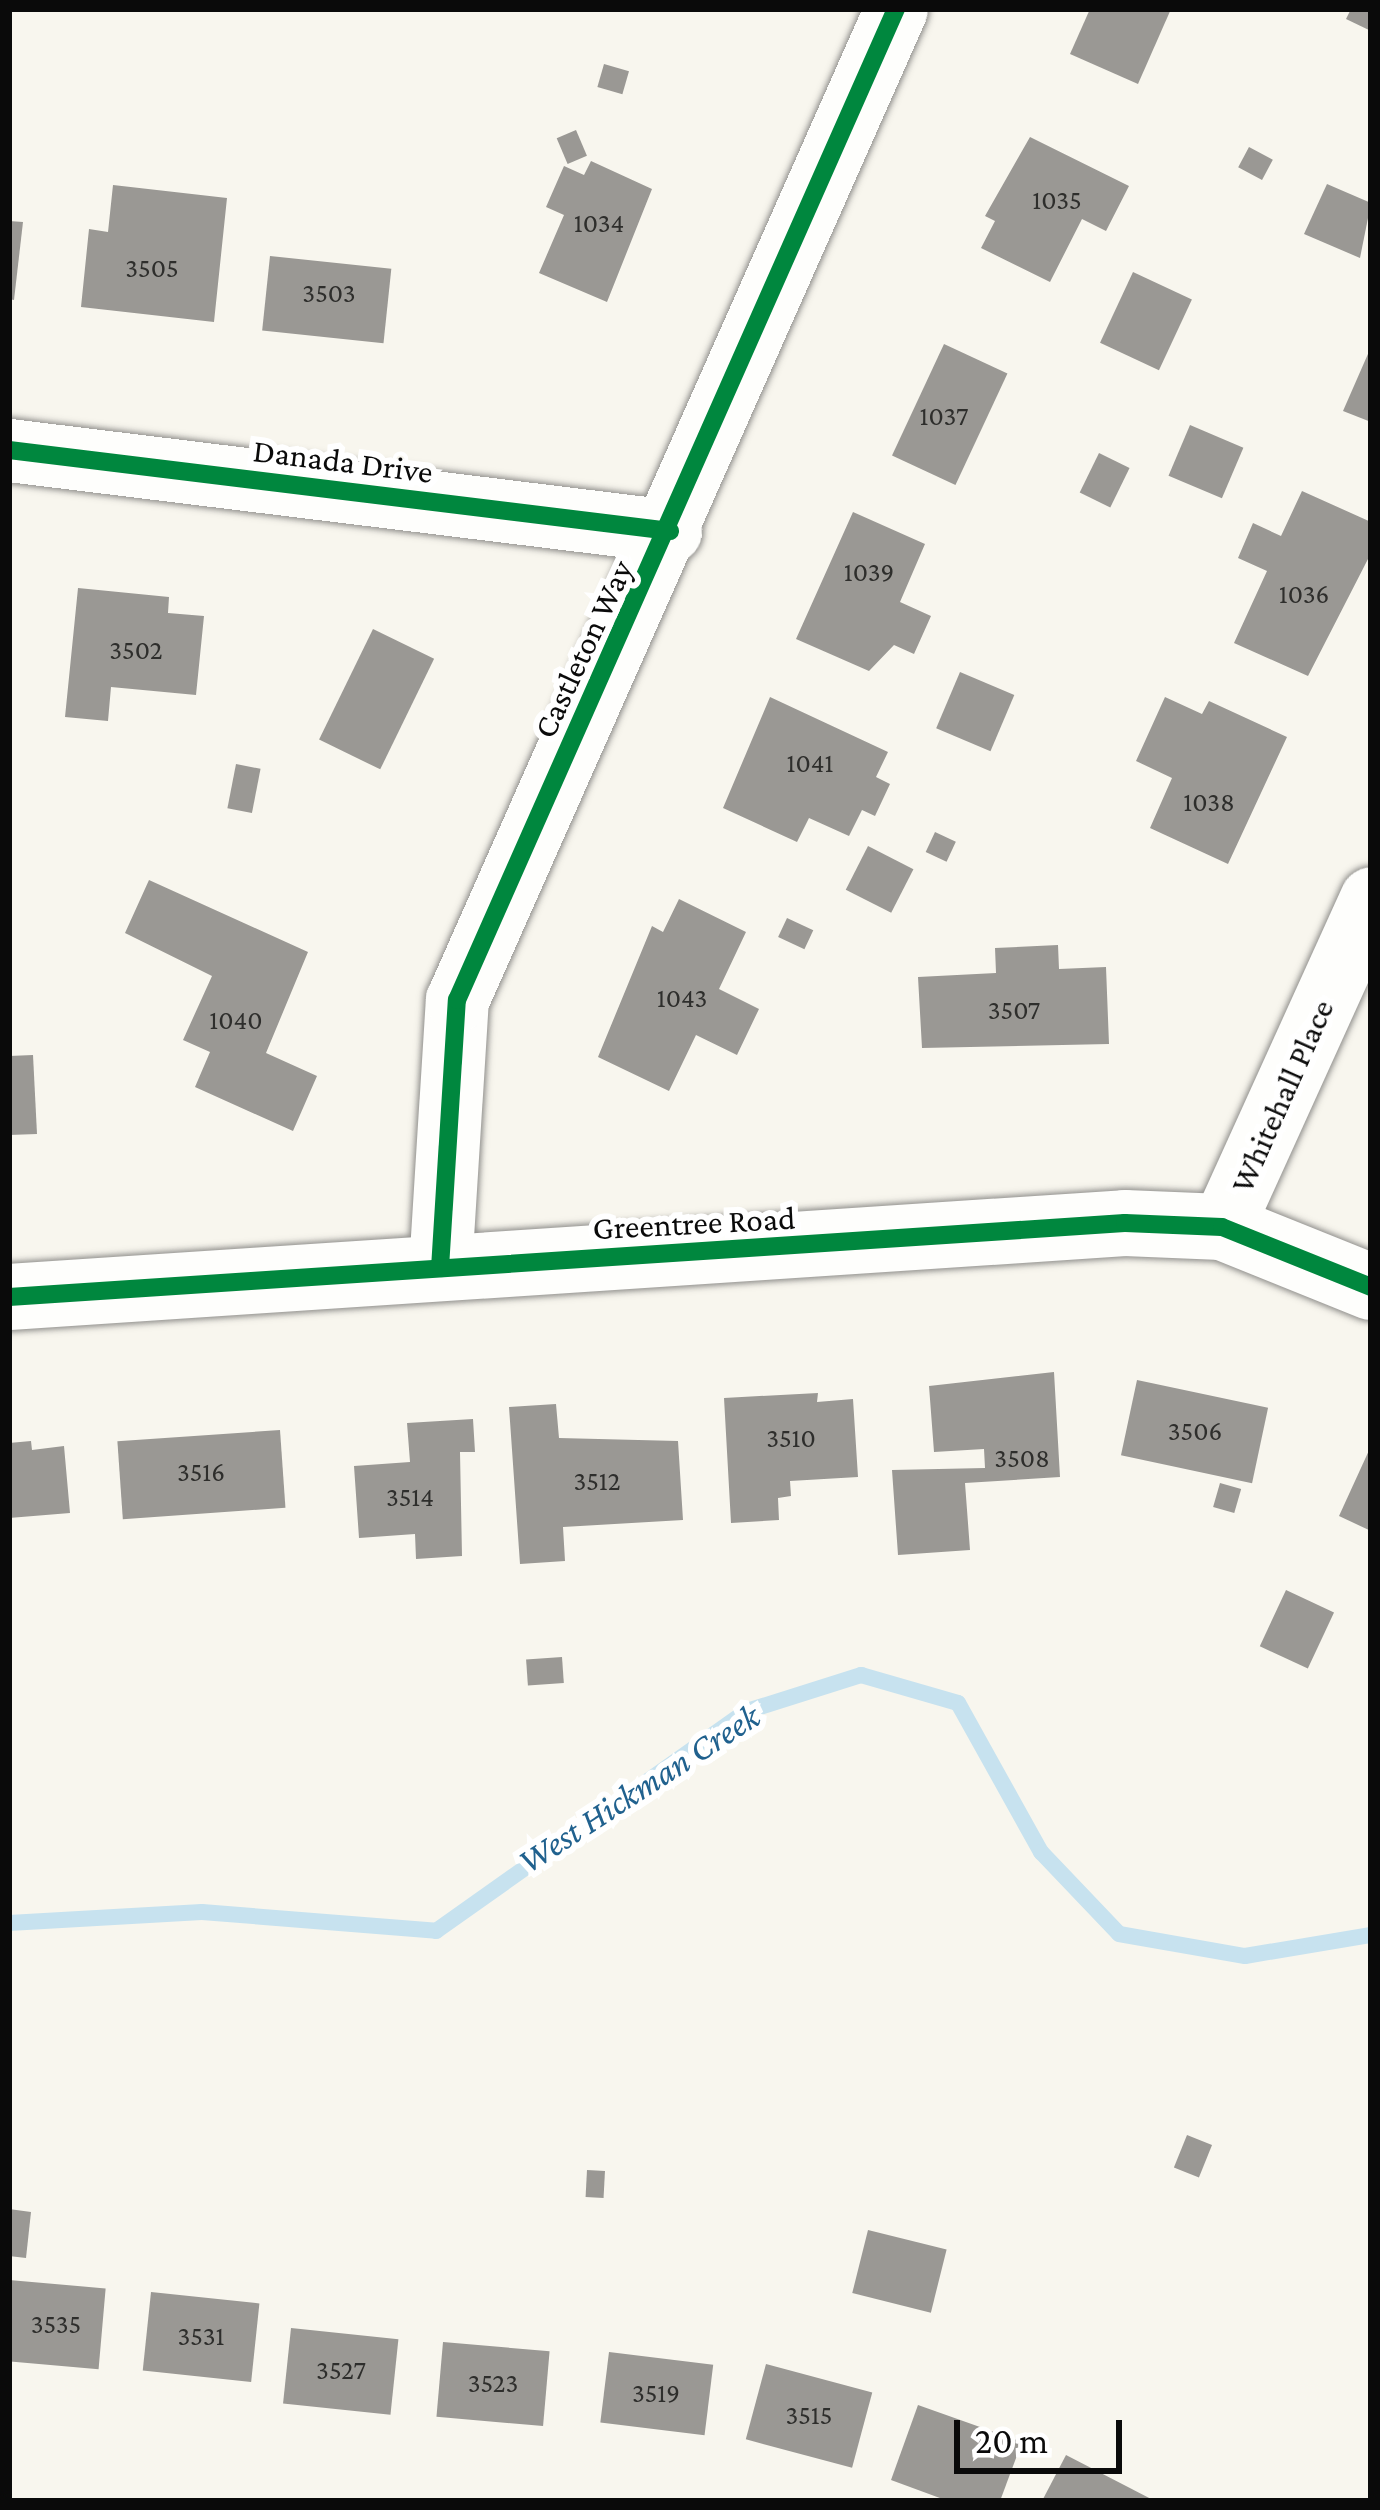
<!DOCTYPE html>
<style>
body{margin:0}
#map{position:relative;width:1380px;height:2510px;overflow:hidden;background:#f8f6ee;font-family:"Crimson Pro",serif}
div>[style]{position:absolute}
.stream>*{height:16px;margin:-8px;padding:0 8px;transform-origin:8px;border-radius:8px;background:#c7e2ef}
.building>*{inset:0;background:#9a9894;transform-origin:0 0}
.roads{filter:drop-shadow(0 0 3px #91908d) drop-shadow(0 0 3px #91908d)}
.minor>*{height:63px;margin:-31.5px;padding:0 31.5px;transform-origin:31.5px;border-radius:31.5px;background:#fefefc}
.tertiary>*{height:66px;margin:-33px;padding:0 33px;transform-origin:33px;border-radius:33px;background:#fefefc}
.cycleway>*{height:18px;margin:-9px;padding:0 9px;transform-origin:9px;border-radius:9px;background:#00873e}
span{translate:-50% -50%;white-space:nowrap;text-align:center;line-height:1.15;-webkit-text-stroke:12px #fff;paint-order:stroke}
.number-label{font-size:27px;color:#2e2e2c}
.number-label span{-webkit-text-stroke-width:0}
.street-label{font-size:33px;color:#0a0a0a}
.water-label{font-size:36px;color:#20618e;font-style:italic}
.frame{position:absolute;inset:0;border:12px solid #0a0a0a;pointer-events:none}
.scale{position:absolute;left:954px;top:2420px;width:168px;height:54px;box-sizing:border-box;border:6px solid #0a0a0a;border-top:0;padding-left:15px;font-size:36px;line-height:42px;white-space:nowrap;color:#0a0a0a;-webkit-text-stroke:9px #fff;paint-order:stroke}
</style>
<div id="map">
<div class="stream">
<i style="left:9px;top:1923px;width:193px;rotate:-3.3deg"></i>
<i style="left:202px;top:1912px;width:235px;rotate:4.6deg"></i>
<i style="left:436px;top:1931px;width:381px;rotate:-35.3deg"></i>
<i style="left:747px;top:1711px;width:120px;rotate:-17.5deg"></i>
<i style="left:861px;top:1675px;width:101px;rotate:16.1deg"></i>
<i style="left:958px;top:1703px;width:171px;rotate:60.9deg"></i>
<i style="left:1041px;top:1852px;width:113px;rotate:46.4deg"></i>
<i style="left:1119px;top:1934px;width:128px;rotate:9.9deg"></i>
<i style="left:1245px;top:1956px;width:128px;rotate:-9.5deg"></i>
</div>
<div class="building">
<i style="clip-path:polygon(1090px 9px,1171px 9px,1138px 84px,1070px 54px)"></i>
<i style="clip-path:polygon(1351px 9px,1371px 9px,1371px 31px,1346px 19px)"></i>
<i style="left:604px;top:64px;width:26px;height:24px;rotate:16deg"></i>
<i style="left:576px;top:130px;width:28px;height:21px;rotate:67deg"></i>
<i style="clip-path:polygon(1030px 137px,1129px 186px,1106px 231px,1082px 219px,1050px 282px,981px 248px,995px 221px,985px 216px)"></i>
<i style="left:1249px;top:147px;width:27px;height:23px;rotate:28deg"></i>
<i style="clip-path:polygon(591px 161px,652px 189px,607px 302px,539px 273px,564px 215px,546px 207px,564px 166px,584px 175px)"></i>
<i style="clip-path:polygon(1327px 184px,1371px 203px,1360px 258px,1304px 234px)"></i>
<i style="clip-path:polygon(113px 185px,227px 198px,214px 322px,81px 307px,89px 229px,108px 232px)"></i>
<i style="clip-path:polygon(9px 221px,23px 222px,14px 300px,9px 299px)"></i>
<i style="left:270px;top:256px;width:122px;height:75px;rotate:6deg"></i>
<i style="left:1133px;top:272px;width:65px;height:78px;rotate:25deg"></i>
<i style="left:944px;top:344px;width:70px;height:123px;rotate:25deg"></i>
<i style="clip-path:polygon(1371px 347px,1371px 422px,1343px 411px)"></i>
<i style="left:1190px;top:425px;width:58px;height:55px;rotate:23deg"></i>
<i style="left:1099px;top:453px;width:34px;height:44px;rotate:26deg"></i>
<i style="clip-path:polygon(1302px 491px,1371px 522px,1368px 559px,1308px 676px,1234px 643px,1267px 571px,1238px 558px,1253px 523px,1281px 536px)"></i>
<i style="clip-path:polygon(853px 512px,925px 544px,900px 602px,931px 616px,914px 654px,894px 645px,869px 671px,796px 639px)"></i>
<i style="clip-path:polygon(78px 588px,169px 597px,168px 613px,204px 616px,196px 695px,111px 687px,108px 721px,65px 717px)"></i>
<i style="left:373px;top:629px;width:68px;height:123px;rotate:26deg"></i>
<i style="left:960px;top:672px;width:59px;height:61px;rotate:23deg"></i>
<i style="clip-path:polygon(770px 697px,888px 752px,876px 777px,890px 784px,875px 816px,862px 810px,849px 836px,809px 818px,797px 842px,723px 808px)"></i>
<i style="clip-path:polygon(1165px 697px,1202px 714px,1209px 701px,1287px 737px,1228px 864px,1150px 828px,1172px 778px,1136px 761px)"></i>
<i style="left:236px;top:764px;width:25px;height:45px;rotate:11deg"></i>
<i style="left:935px;top:832px;width:23px;height:22px;rotate:25deg"></i>
<i style="left:868px;top:846px;width:51px;height:49px;rotate:27deg"></i>
<i style="clip-path:polygon(149px 880px,308px 952px,266px 1053px,317px 1076px,293px 1131px,195px 1087px,210px 1052px,183px 1040px,212px 976px,125px 933px)"></i>
<i style="clip-path:polygon(679px 899px,746px 932px,719px 989px,759px 1009px,737px 1055px,696px 1035px,669px 1091px,598px 1057px,652px 926px,663px 932px)"></i>
<i style="left:787px;top:918px;width:29px;height:21px;rotate:25deg"></i>
<i style="clip-path:polygon(1058px 945px,1059px 969px,1106px 967px,1109px 1044px,922px 1048px,918px 977px,996px 973px,995px 948px)"></i>
<i style="clip-path:polygon(33px 1055px,37px 1134px,9px 1135px,9px 1056px)"></i>
<i style="clip-path:polygon(1054px 1372px,1060px 1477px,965px 1483px,970px 1550px,898px 1555px,892px 1470px,985px 1468px,984px 1449px,934px 1452px,929px 1386px)"></i>
<i style="left:1137px;top:1380px;width:134px;height:77px;rotate:12deg"></i>
<i style="clip-path:polygon(818px 1393px,817px 1402px,853px 1399px,858px 1477px,790px 1481px,791px 1496px,778px 1498px,779px 1520px,731px 1523px,724px 1398px)"></i>
<i style="clip-path:polygon(556px 1404px,559px 1438px,678px 1441px,683px 1520px,563px 1527px,565px 1561px,520px 1564px,509px 1407px)"></i>
<i style="clip-path:polygon(473px 1419px,475px 1452px,460px 1452px,462px 1556px,416px 1559px,415px 1534px,359px 1538px,354px 1466px,410px 1462px,407px 1423px)"></i>
<i style="left:280px;top:1430px;width:78px;height:163px;rotate:86deg"></i>
<i style="clip-path:polygon(31px 1441px,32px 1450px,64px 1446px,70px 1513px,9px 1518px,9px 1443px)"></i>
<i style="clip-path:polygon(1371px 1446px,1371px 1531px,1339px 1516px)"></i>
<i style="left:1220px;top:1483px;width:22px;height:25px;rotate:16deg"></i>
<i style="left:1286px;top:1590px;width:53px;height:62px;rotate:25deg"></i>
<i style="left:562px;top:1657px;width:26px;height:36px;rotate:86deg"></i>
<i style="left:1187px;top:2135px;width:27px;height:35px;rotate:22deg"></i>
<i style="left:587px;top:2170px;width:18px;height:27px;rotate:3deg"></i>
<i style="clip-path:polygon(9px 2209px,31px 2212px,26px 2258px,9px 2256px)"></i>
<i style="left:868px;top:2230px;width:81px;height:65px;rotate:14deg"></i>
<i style="left:9px;top:2280px;width:97px;height:81px;rotate:5deg"></i>
<i style="left:151px;top:2292px;width:109px;height:79px;rotate:6deg"></i>
<i style="left:291px;top:2328px;width:108px;height:76px;rotate:6deg"></i>
<i style="left:443px;top:2342px;width:107px;height:75px;rotate:5deg"></i>
<i style="left:609px;top:2352px;width:105px;height:71px;rotate:7deg"></i>
<i style="left:766px;top:2364px;width:110px;height:78px;rotate:15deg"></i>
<i style="clip-path:polygon(918px 2405px,1022px 2442px,1000px 2501px,948px 2501px,891px 2480px)"></i>
<i style="clip-path:polygon(1066px 2455px,1155px 2501px,1042px 2501px)"></i>
</div>
<div class="roads">
<div class="minor">
<i style="left:9px;top:450px;width:666px;rotate:6.99deg"></i>
<i style="left:1222px;top:1227px;width:361px;rotate:-65.6deg"></i>
<i style="left:440px;top:1268px;width:269px;rotate:-86.4deg"></i>
<i style="left:457px;top:1000px;width:1084px;rotate:-66.11deg"></i>
</div>
<div class="tertiary">
<i style="left:9px;top:1297px;width:1118px;rotate:-3.79deg"></i>
<i style="left:1125px;top:1223px;width:97px;rotate:2.4deg"></i>
<i style="left:1222px;top:1227px;width:161px;rotate:21.9deg"></i>
</div>
</div>
<div class="cycleway">
<i style="left:9px;top:450px;width:666px;rotate:6.99deg"></i>
<i style="left:440px;top:1268px;width:269px;rotate:-86.4deg"></i>
<i style="left:457px;top:1000px;width:1084px;rotate:-66.11deg"></i>
<i style="left:9px;top:1297px;width:1118px;rotate:-3.79deg"></i>
<i style="left:1125px;top:1223px;width:97px;rotate:2.4deg"></i>
<i style="left:1222px;top:1227px;width:161px;rotate:21.9deg"></i>
</div>
<div class="number-label">
<span style="left:1057px;top:201px">1035</span>
<span style="left:599px;top:224px">1034</span>
<span style="left:152px;top:269px">3505</span>
<span style="left:329px;top:294px">3503</span>
<span style="left:944px;top:417px">1037</span>
<span style="left:869px;top:573px">1039</span>
<span style="left:1304px;top:595px">1036</span>
<span style="left:136px;top:651px">3502</span>
<span style="left:810px;top:764px">1041</span>
<span style="left:1209px;top:803px">1038</span>
<span style="left:682px;top:999px">1043</span>
<span style="left:1014px;top:1011px">3507</span>
<span style="left:236px;top:1021px">1040</span>
<span style="left:1195px;top:1432px">3506</span>
<span style="left:791px;top:1439px">3510</span>
<span style="left:1022px;top:1459px">3508</span>
<span style="left:201px;top:1473px">3516</span>
<span style="left:597px;top:1482px">3512</span>
<span style="left:410px;top:1498px">3514</span>
<span style="left:56px;top:2325px">3535</span>
<span style="left:201px;top:2337px">3531</span>
<span style="left:341px;top:2371px">3527</span>
<span style="left:493px;top:2384px">3523</span>
<span style="left:656px;top:2394px">3519</span>
<span style="left:809px;top:2416px">3515</span>
</div>
<div class="street-label">
<span style="left:343px;top:461px;rotate:7deg">Danada Drive</span>
<span style="left:583px;top:649px;rotate:-65deg">Castleton Way</span>
<span style="left:1282px;top:1096px;rotate:-66deg">Whitehall Place</span>
<span style="left:694px;top:1223px;rotate:-3deg">Greentree Road</span>
</div>
<div class="water-label">
<span style="left:639px;top:1789px;rotate:-33deg">West Hickman Creek</span>
</div>
<div class="frame"></div>
<div class="scale">20 m</div>
</div>
